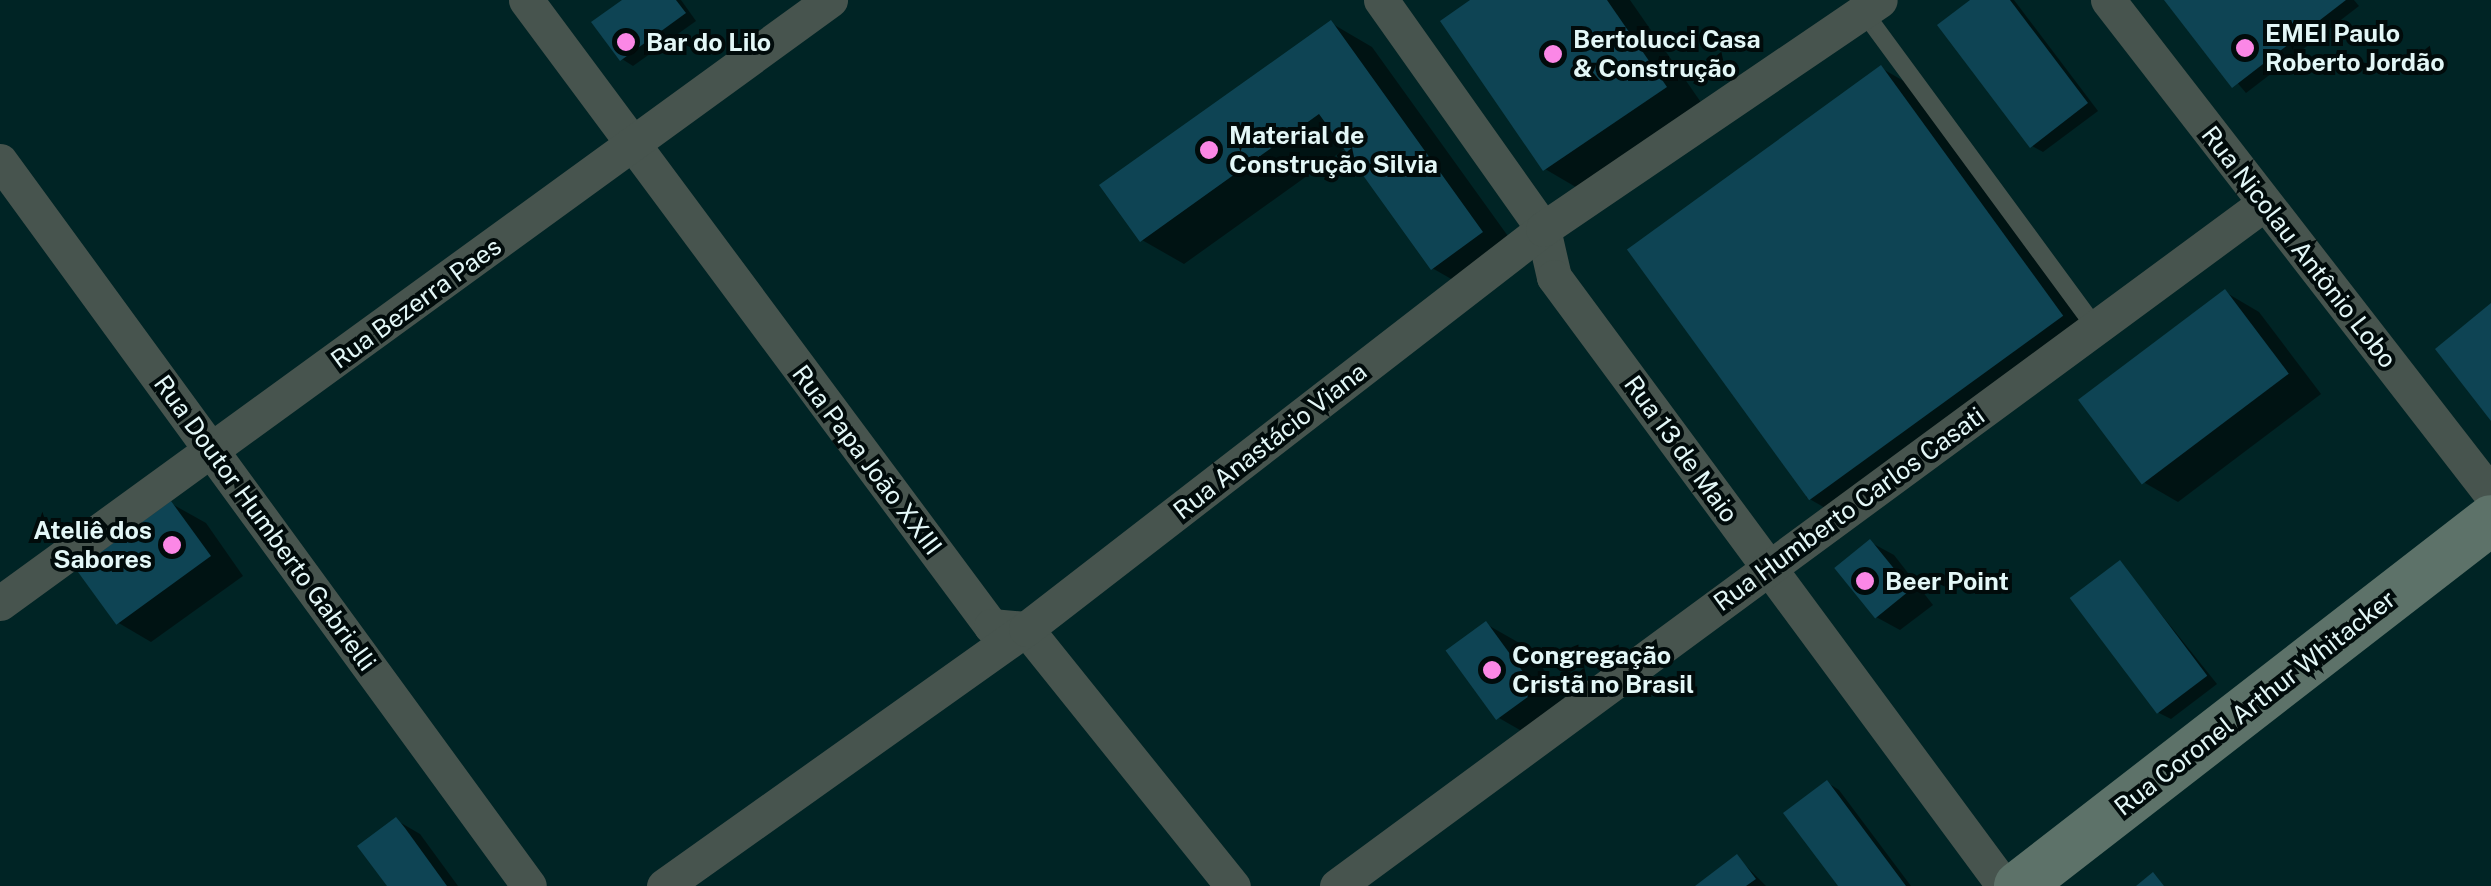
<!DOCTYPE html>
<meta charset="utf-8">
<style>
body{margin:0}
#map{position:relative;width:2491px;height:886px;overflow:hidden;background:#002425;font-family:"Public Sans",sans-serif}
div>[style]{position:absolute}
.shadow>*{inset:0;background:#0007}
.building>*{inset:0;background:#0e4454;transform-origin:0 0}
.service>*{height:18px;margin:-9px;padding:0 9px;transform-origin:9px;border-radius:9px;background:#47544e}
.minor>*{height:35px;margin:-17.5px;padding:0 17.5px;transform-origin:17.5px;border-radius:17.5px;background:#47544e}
.secondary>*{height:50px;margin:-25px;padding:0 25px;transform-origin:25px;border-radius:25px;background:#5d7269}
.dots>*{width:28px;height:28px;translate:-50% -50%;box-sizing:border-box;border:5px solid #010b0b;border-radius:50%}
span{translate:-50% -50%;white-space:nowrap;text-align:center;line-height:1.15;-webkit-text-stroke:8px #010b0b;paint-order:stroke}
.poi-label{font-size:25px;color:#e3f7f7;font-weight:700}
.left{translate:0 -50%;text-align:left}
.right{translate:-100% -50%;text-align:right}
.street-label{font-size:25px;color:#e3f7f7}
</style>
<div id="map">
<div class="shadow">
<i style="clip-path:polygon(626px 0,681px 0,696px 21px,633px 66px,622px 59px)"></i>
<i style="clip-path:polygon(1474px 0,1630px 0,1707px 111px,1586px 193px,1545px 169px)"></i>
<i style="clip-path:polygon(1974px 0,2014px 0,2098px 111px,2043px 152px,2032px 146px)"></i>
<i style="clip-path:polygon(2167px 0,2354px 0,2359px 6px,2246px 93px)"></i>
<i style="clip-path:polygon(1331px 23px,1372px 47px,1523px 257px,1474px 292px,1432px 268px,1346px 148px,1184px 264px,1142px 240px)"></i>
<i style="clip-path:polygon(1881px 68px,1923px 92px,2101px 342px,1848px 521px,1806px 497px)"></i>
<i style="clip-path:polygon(2225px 292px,2259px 312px,2321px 394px,2178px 502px,2145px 483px)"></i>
<i style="clip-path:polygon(172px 504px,206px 523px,243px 576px,151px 642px,117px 622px)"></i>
<i style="clip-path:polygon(1870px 542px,1894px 555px,1933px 605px,1900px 630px,1876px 617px)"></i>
<i style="clip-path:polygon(2120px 563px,2217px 684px,2171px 719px,2159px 713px)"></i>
<i style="clip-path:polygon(1486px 624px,1528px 648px,1577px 715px,1541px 742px,1499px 718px)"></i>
<i style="clip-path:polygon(1828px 783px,1839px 790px,1911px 886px,1841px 886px)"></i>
<i style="clip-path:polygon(396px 820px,420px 834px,458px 886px,390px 886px)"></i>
<i style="clip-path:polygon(1737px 857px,1766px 886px,1699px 886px)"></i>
</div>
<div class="building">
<i style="clip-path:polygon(622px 0,676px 0,686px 13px,620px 61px,591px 22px)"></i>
<i style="clip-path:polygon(1470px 0,1607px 0,1667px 87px,1543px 171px,1440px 21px)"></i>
<i style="clip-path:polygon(1970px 0,2010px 0,2088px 103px,2030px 148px,1937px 25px)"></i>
<i style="clip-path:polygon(2164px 0,2346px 0,2232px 88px)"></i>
<i style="clip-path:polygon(1331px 20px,1483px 232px,1431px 270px,1319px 114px,1140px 242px,1099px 185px)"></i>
<i style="left:1881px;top:65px;width:310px;height:314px;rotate:54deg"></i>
<i style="left:2225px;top:289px;width:106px;height:184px;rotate:53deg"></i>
<i style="clip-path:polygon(2491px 303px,2491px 421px,2435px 349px)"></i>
<i style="left:171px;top:501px;width:68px;height:117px;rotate:54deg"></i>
<i style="left:1870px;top:539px;width:65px;height:46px;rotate:51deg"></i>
<i style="left:2120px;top:560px;width:145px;height:63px;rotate:53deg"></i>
<i style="left:1486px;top:621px;width:86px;height:50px;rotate:54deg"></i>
<i style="clip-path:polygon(1827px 780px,1906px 886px,1838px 886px,1783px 813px)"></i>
<i style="clip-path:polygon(396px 817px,405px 828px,447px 886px,387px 886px,357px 846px)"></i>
<i style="clip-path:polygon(1737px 854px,1756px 879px,1746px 886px,1695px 886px)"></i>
<i style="clip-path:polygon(2153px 872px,2164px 886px,2136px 886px)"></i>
</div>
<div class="service">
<i style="left:1863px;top:11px;width:393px;rotate:53.7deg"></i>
</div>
<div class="minor">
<i style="left:526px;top:0;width:780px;rotate:53.39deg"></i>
<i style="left:991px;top:626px;width:35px;rotate:5deg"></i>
<i style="left:1026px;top:629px;width:330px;rotate:51.2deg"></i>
<i style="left:1381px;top:0;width:281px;rotate:54.7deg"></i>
<i style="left:1543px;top:229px;width:49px;rotate:77.1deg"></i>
<i style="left:1554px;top:277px;width:757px;rotate:53.54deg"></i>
<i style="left:2108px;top:0;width:625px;rotate:52.21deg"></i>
<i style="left:0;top:161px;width:897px;rotate:53.88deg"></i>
<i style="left:0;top:603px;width:1026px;rotate:-36deg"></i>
<i style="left:664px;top:886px;width:444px;rotate:-35.4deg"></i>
<i style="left:1026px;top:629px;width:654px;rotate:-37.73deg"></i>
<i style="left:1543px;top:229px;width:407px;rotate:-34.2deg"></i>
<i style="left:1337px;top:886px;width:1152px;rotate:-36.35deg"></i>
</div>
<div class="secondary">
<i style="left:2019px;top:886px;width:597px;rotate:-37.79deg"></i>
</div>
<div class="dots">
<i style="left:626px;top:42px;background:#fb87e6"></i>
<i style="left:2245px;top:48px;background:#fb87e6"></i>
<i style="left:1553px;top:54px;background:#fb87e6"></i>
<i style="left:1209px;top:150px;background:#fb87e6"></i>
<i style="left:172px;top:545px;background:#fb87e6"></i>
<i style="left:1865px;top:581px;background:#fb87e6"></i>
<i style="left:1492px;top:670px;background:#fb87e6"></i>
</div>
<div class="poi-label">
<span class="left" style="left:2265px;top:48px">EMEI Paulo<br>Roberto Jordão</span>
<span class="left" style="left:1573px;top:54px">Bertolucci Casa<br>&amp; Construção</span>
<span class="left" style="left:646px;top:42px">Bar do Lilo</span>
<span class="left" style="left:1229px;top:150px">Material de<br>Construção Silvia</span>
<span class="right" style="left:152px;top:545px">Ateliê dos<br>Sabores</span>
<span class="left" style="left:1885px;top:581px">Beer Point</span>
<span class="left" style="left:1512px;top:670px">Congregação<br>Cristã no Brasil</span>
</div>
<div class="street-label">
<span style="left:2299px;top:247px;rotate:52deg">Rua Nicolau Antônio Lobo</span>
<span style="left:416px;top:303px;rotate:-36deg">Rua Bezerra Paes</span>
<span style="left:1270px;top:441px;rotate:-38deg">Rua Anastácio Viana</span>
<span style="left:1681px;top:449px;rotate:54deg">Rua 13 de Maio</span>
<span style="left:867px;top:460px;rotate:53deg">Rua Papa João XXIII</span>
<span style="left:1849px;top:509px;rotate:-36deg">Rua Humberto Carlos Casati</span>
<span style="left:265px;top:523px;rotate:54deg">Rua Doutor Humberto Gabrielli</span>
<span style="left:2255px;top:703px;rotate:-38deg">Rua Coronel Arthur Whitacker</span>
</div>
</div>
